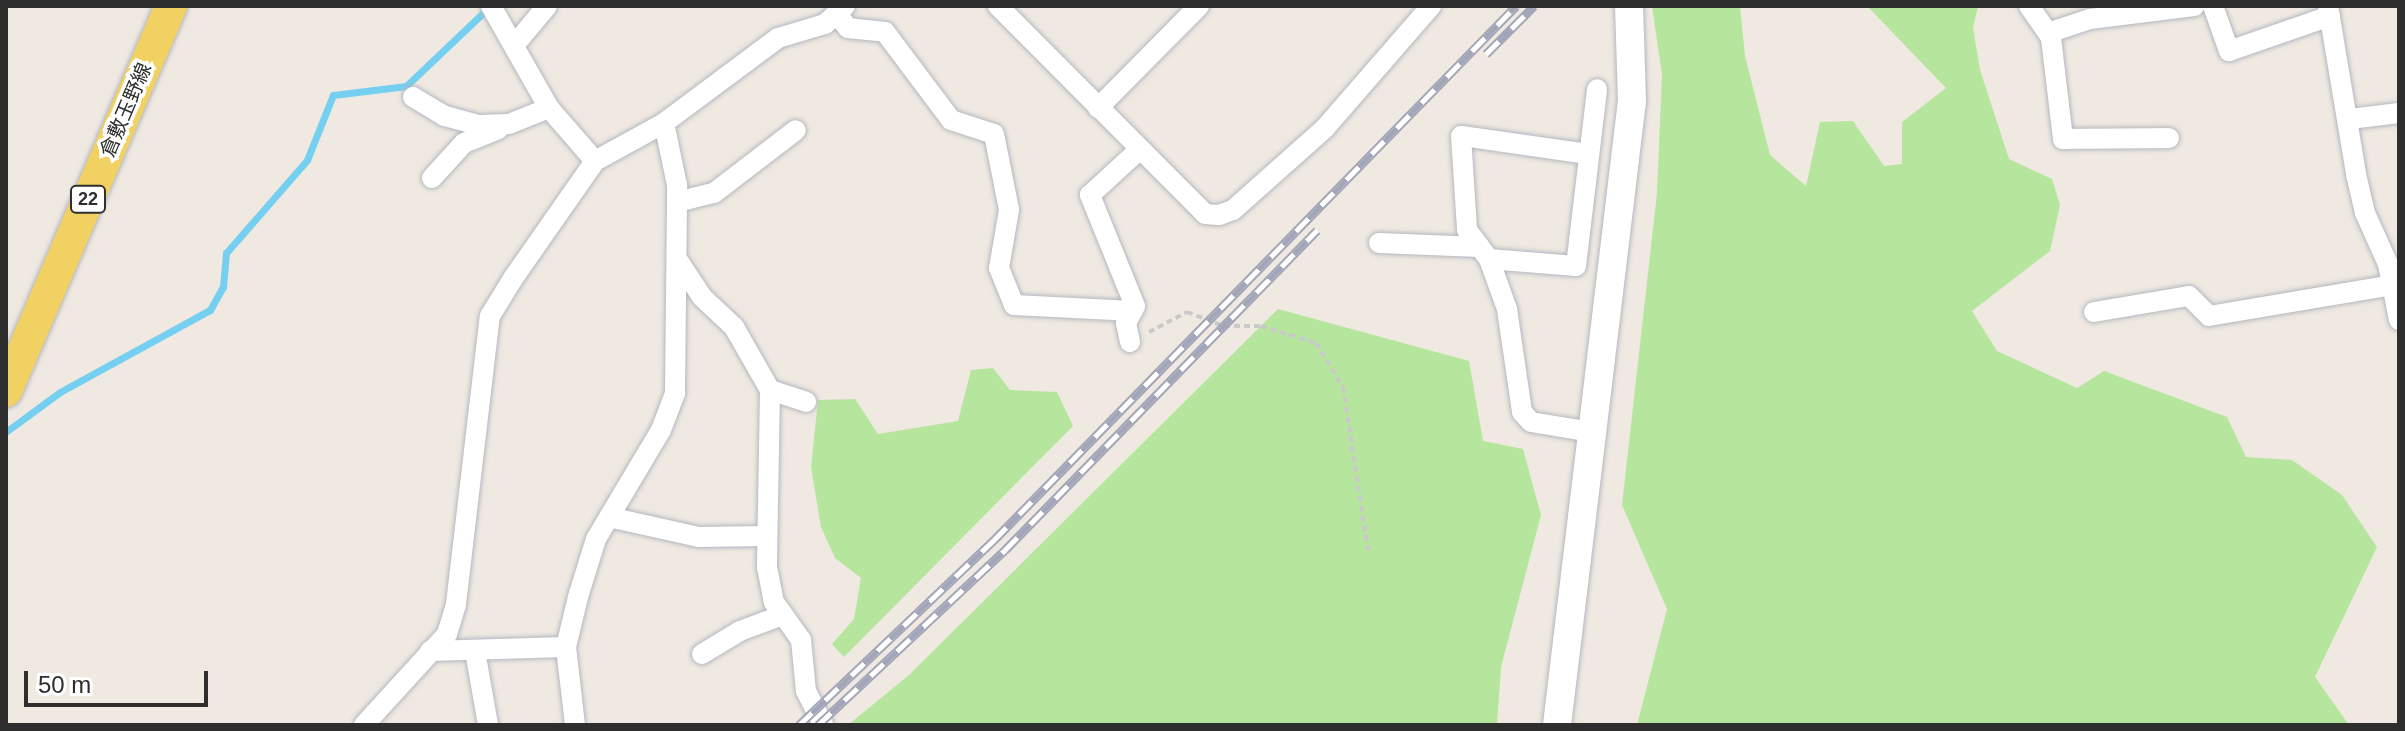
<!DOCTYPE html>
<meta charset="utf-8">
<style>
body{margin:0}
#map{position:relative;width:2405px;height:731px;overflow:hidden;background:#efe9e1;font-family:Arial,"Noto Sans JP",sans-serif}
div>[style]{position:absolute}
.green>*{inset:0;background:#b6e59e}
.stream>*{height:7px;margin:-3.5px;padding:0 3.5px;transform-origin:3.5px;border-radius:3.5px;background:#75cff0}
.path>*{height:4px;margin-top:-2px;transform-origin:0;background:repeating-linear-gradient(90deg,#c9c9c9 0 6px,transparent 0 10px)}
.roads{filter:drop-shadow(0 0 2px #b4b7c1) drop-shadow(0 0 2px #b4b7c1)}
.street>*{height:20px;margin:-10px;padding:0 10px;transform-origin:10px;border-radius:10px;background:#fff}
.secondary>*{height:28px;margin:-14px;padding:0 14px;transform-origin:14px;border-radius:14px;background:#fff}
.primary>*{height:32px;margin:-16px;padding:0 16px;transform-origin:16px;border-radius:16px;background:#f2d163}
.rail>*{height:9px;margin-top:-4.5px;transform-origin:0;background:repeating-linear-gradient(90deg,#fff 0 18px,#a3a6b8 0 36px);box-sizing:border-box;border-block:2px solid #a3a6b8}
span{translate:-50% -50%;white-space:nowrap;text-align:center;line-height:1.15;-webkit-text-stroke:7px #fff;paint-order:stroke}
.shield-label span{padding:2px 6px;background:#fff;border:2px solid;border-radius:6px;-webkit-text-stroke-width:0}
.shield-label{font-size:18px;color:#2e2e2e;font-weight:700}
.street-label{font-size:20px;color:#2e2e2e}
.frame{position:absolute;inset:0;border:8px solid #2e2e2e;pointer-events:none}
.scale{position:absolute;left:24px;top:671px;width:184px;height:36px;box-sizing:border-box;border:4px solid #2e2e2e;border-top:0;padding-left:10px;font-size:24px;line-height:28px;white-space:nowrap;color:#2e2e2e;-webkit-text-stroke:6px #fff;paint-order:stroke}
</style>
<div id="map">
<div class="green">
<i style="clip-path:polygon(1652px 6px,1740px 6px,1745px 56px,1770px 155px,1806px 186px,1820px 122px,1853px 121px,1884px 166px,1902px 164px,1902px 122px,1946px 88px,1867px 6px,1978px 6px,1973px 28px,1980px 70px,2009px 159px,2052px 179px,2060px 205px,2050px 251px,1972px 311px,1997px 351px,2077px 388px,2104px 371px,2227px 417px,2246px 457px,2292px 460px,2342px 495px,2377px 547px,2315px 677px,2349px 725px,1637px 725px,1667px 609px,1622px 505px,1657px 193px,1662px 75px)"></i>
<i style="clip-path:polygon(1278px 309px,1469px 361px,1483px 441px,1523px 449px,1541px 515px,1501px 667px,1497px 725px,848px 725px,909px 675px)"></i>
<i style="clip-path:polygon(993px 368px,1010px 390px,1057px 392px,1073px 426px,844px 657px,832px 644px,854px 619px,861px 578px,835px 558px,821px 527px,811px 467px,818px 400px,855px 399px,878px 434px,958px 421px,971px 370px)"></i>
</div>
<div class="stream">
<i style="left:7px;top:431px;width:66px;rotate:-36.3deg"></i>
<i style="left:60px;top:392px;width:171px;rotate:-28.7deg"></i>
<i style="left:210px;top:310px;width:26px;rotate:-61deg"></i>
<i style="left:223px;top:287px;width:34px;rotate:-85deg"></i>
<i style="left:226px;top:253px;width:123px;rotate:-48.9deg"></i>
<i style="left:307px;top:160px;width:70px;rotate:-68.2deg"></i>
<i style="left:333px;top:95px;width:74px;rotate:-7deg"></i>
<i style="left:406px;top:86px;width:108px;rotate:-43.5deg"></i>
</div>
<div class="path">
<i style="left:1149px;top:332px;width:43px;rotate:-27.8deg"></i>
<i style="left:1187px;top:312px;width:40px;rotate:21deg"></i>
<i style="left:1224px;top:326px;width:37px"></i>
<i style="left:1261px;top:326px;width:58px;rotate:17.2deg"></i>
<i style="left:1316px;top:343px;width:52px;rotate:58.5deg"></i>
<i style="left:1343px;top:387px;width:165px;rotate:81.3deg"></i>
</div>
<div class="roads">
<div class="street">
<i style="left:491px;top:6px;width:117px;rotate:60.4deg"></i>
<i style="left:549px;top:108px;width:70px;rotate:49deg"></i>
<i style="left:998px;top:6px;width:293px;rotate:45.1deg"></i>
<i style="left:1205px;top:214px;width:14px;rotate:4deg"></i>
<i style="left:1219px;top:215px;width:15px;rotate:-20deg"></i>
<i style="left:1233px;top:210px;width:123px;rotate:-41.7deg"></i>
<i style="left:1325px;top:128px;width:162px;rotate:-49deg"></i>
<i style="left:2029px;top:6px;width:39px;rotate:55deg"></i>
<i style="left:2051px;top:38px;width:102px;rotate:83.2deg"></i>
<i style="left:2063px;top:139px;width:106px;rotate:-0.5deg"></i>
<i style="left:2213px;top:6px;width:48px;rotate:70.4deg"></i>
<i style="left:2229px;top:51px;width:107px;rotate:-19.1deg"></i>
<i style="left:2328px;top:6px;width:170px;rotate:80.5deg"></i>
<i style="left:2356px;top:174px;width:40px;rotate:77deg"></i>
<i style="left:2365px;top:213px;width:56px;rotate:65.7deg"></i>
<i style="left:2388px;top:264px;width:57px;rotate:78.9deg"></i>
<i style="left:837px;top:14px;width:18px;rotate:52deg"></i>
<i style="left:848px;top:28px;width:37px;rotate:6deg"></i>
<i style="left:885px;top:32px;width:110px;rotate:53.1deg"></i>
<i style="left:951px;top:120px;width:45px;rotate:18deg"></i>
<i style="left:994px;top:134px;width:77px;rotate:78.8deg"></i>
<i style="left:1009px;top:210px;width:59px;rotate:99.8deg"></i>
<i style="left:999px;top:268px;width:40px;rotate:68deg"></i>
<i style="left:1014px;top:305px;width:119px;rotate:2.9deg"></i>
<i style="left:2048px;top:33px;width:44px;rotate:-18.4deg"></i>
<i style="left:2090px;top:19px;width:105px;rotate:-7.1deg"></i>
<i style="left:516px;top:43px;width:48px;rotate:-50deg"></i>
<i style="left:413px;top:97px;width:37px;rotate:31deg"></i>
<i style="left:445px;top:116px;width:35px;rotate:15deg"></i>
<i style="left:479px;top:125px;width:30px;rotate:-2deg"></i>
<i style="left:509px;top:124px;width:43px;rotate:-21.8deg"></i>
<i style="left:1098px;top:108px;width:144px;rotate:-45.3deg"></i>
<i style="left:2350px;top:119px;width:49px;rotate:-7deg"></i>
<i style="left:1588px;top:154px;width:128px;rotate:-171.9deg"></i>
<i style="left:1461px;top:136px;width:94px;rotate:86.3deg"></i>
<i style="left:1467px;top:230px;width:36px;rotate:53deg"></i>
<i style="left:1489px;top:259px;width:53px;rotate:70.2deg"></i>
<i style="left:1507px;top:309px;width:104px;rotate:81.7deg"></i>
<i style="left:1522px;top:412px;width:13px;rotate:48deg"></i>
<i style="left:1531px;top:422px;width:62px;rotate:9.3deg"></i>
<i style="left:432px;top:178px;width:47px;rotate:-47.6deg"></i>
<i style="left:464px;top:143px;width:37px;rotate:-22deg"></i>
<i style="left:677px;top:202px;width:38px;rotate:-14deg"></i>
<i style="left:714px;top:193px;width:103px;rotate:-37.5deg"></i>
<i style="left:1379px;top:243px;width:101px;rotate:2.3deg"></i>
<i style="left:1489px;top:259px;width:87px;rotate:4.6deg"></i>
<i style="left:1576px;top:266px;width:178px;rotate:-83.2deg"></i>
<i style="left:679px;top:262px;width:42px;rotate:56.7deg"></i>
<i style="left:702px;top:297px;width:44px;rotate:43.2deg"></i>
<i style="left:734px;top:327px;width:73px;rotate:60.3deg"></i>
<i style="left:770px;top:390px;width:177px;rotate:91deg"></i>
<i style="left:767px;top:567px;width:36px;rotate:79deg"></i>
<i style="left:774px;top:602px;width:47px;rotate:54.6deg"></i>
<i style="left:801px;top:640px;width:51px;rotate:84.4deg"></i>
<i style="left:806px;top:691px;width:38px;rotate:63deg"></i>
<i style="left:2094px;top:312px;width:96px;rotate:-9.6deg"></i>
<i style="left:2189px;top:296px;width:28px;rotate:45deg"></i>
<i style="left:2209px;top:316px;width:187px;rotate:-9.6deg"></i>
<i style="left:1130px;top:342px;width:19px;rotate:-102deg"></i>
<i style="left:1126px;top:323px;width:19px;rotate:-62deg"></i>
<i style="left:1135px;top:306px;width:120px;rotate:-112.1deg"></i>
<i style="left:1090px;top:195px;width:67px;rotate:-42.6deg"></i>
<i style="left:770px;top:390px;width:38px;rotate:18deg"></i>
<i style="left:609px;top:517px;width:92px;rotate:12.5deg"></i>
<i style="left:699px;top:537px;width:66px;rotate:-0.9deg"></i>
<i style="left:430px;top:651px;width:136px;rotate:-1.7deg"></i>
<i style="left:475px;top:651px;width:75px;rotate:80deg"></i>
<i style="left:702px;top:654px;width:44px;rotate:-31.2deg"></i>
<i style="left:740px;top:631px;width:46px;rotate:-20.4deg"></i>
<i style="left:364px;top:725px;width:123px;rotate:-47.6deg"></i>
<i style="left:447px;top:634px;width:31px;rotate:-73deg"></i>
<i style="left:456px;top:604px;width:290px;rotate:-83.3deg"></i>
<i style="left:490px;top:316px;width:46px;rotate:-58.4deg"></i>
<i style="left:514px;top:277px;width:141px;rotate:-55.1deg"></i>
<i style="left:595px;top:161px;width:79px;rotate:-28.8deg"></i>
<i style="left:664px;top:123px;width:142px;rotate:-36.7deg"></i>
<i style="left:778px;top:38px;width:49px;rotate:-16.6deg"></i>
<i style="left:825px;top:24px;width:27px;rotate:-42deg"></i>
<i style="left:575px;top:725px;width:79px;rotate:-96.6deg"></i>
<i style="left:566px;top:647px;width:51px;rotate:-76.5deg"></i>
<i style="left:578px;top:597px;width:61px;rotate:-72.8deg"></i>
<i style="left:596px;top:539px;width:127px;rotate:-59.2deg"></i>
<i style="left:661px;top:430px;width:40px;rotate:-69deg"></i>
<i style="left:675px;top:393px;width:208px;rotate:-89.4deg"></i>
<i style="left:677px;top:185px;width:63px;rotate:-101.8deg"></i>
</div>
<div class="secondary">
<i style="left:1557px;top:725px;width:628px;rotate:-83.15deg"></i>
<i style="left:1632px;top:101px;width:95px;rotate:-91.8deg"></i>
</div>
<div class="primary">
<i style="left:6px;top:391px;width:419px;rotate:-66.8deg"></i>
</div>
</div>
<div class="rail">
<i style="left:1486px;top:54px;width:68px;rotate:-45deg"></i>
<i style="left:799px;top:725px;width:269px;rotate:-43.5deg"></i>
<i style="left:994px;top:540px;width:747px;rotate:-45.65deg"></i>
<i style="left:818px;top:725px;width:256px;rotate:-43.1deg"></i>
<i style="left:1005px;top:550px;width:447px;rotate:-45.7deg"></i>
</div>
<div class="shield-label">
<span style="left:88px;top:199px">22</span>
</div>
<div class="street-label">
<span style="left:126px;top:110px;rotate:-67deg">倉敷玉野線</span>
</div>
<div class="frame"></div>
<div class="scale">50 m</div>
</div>
